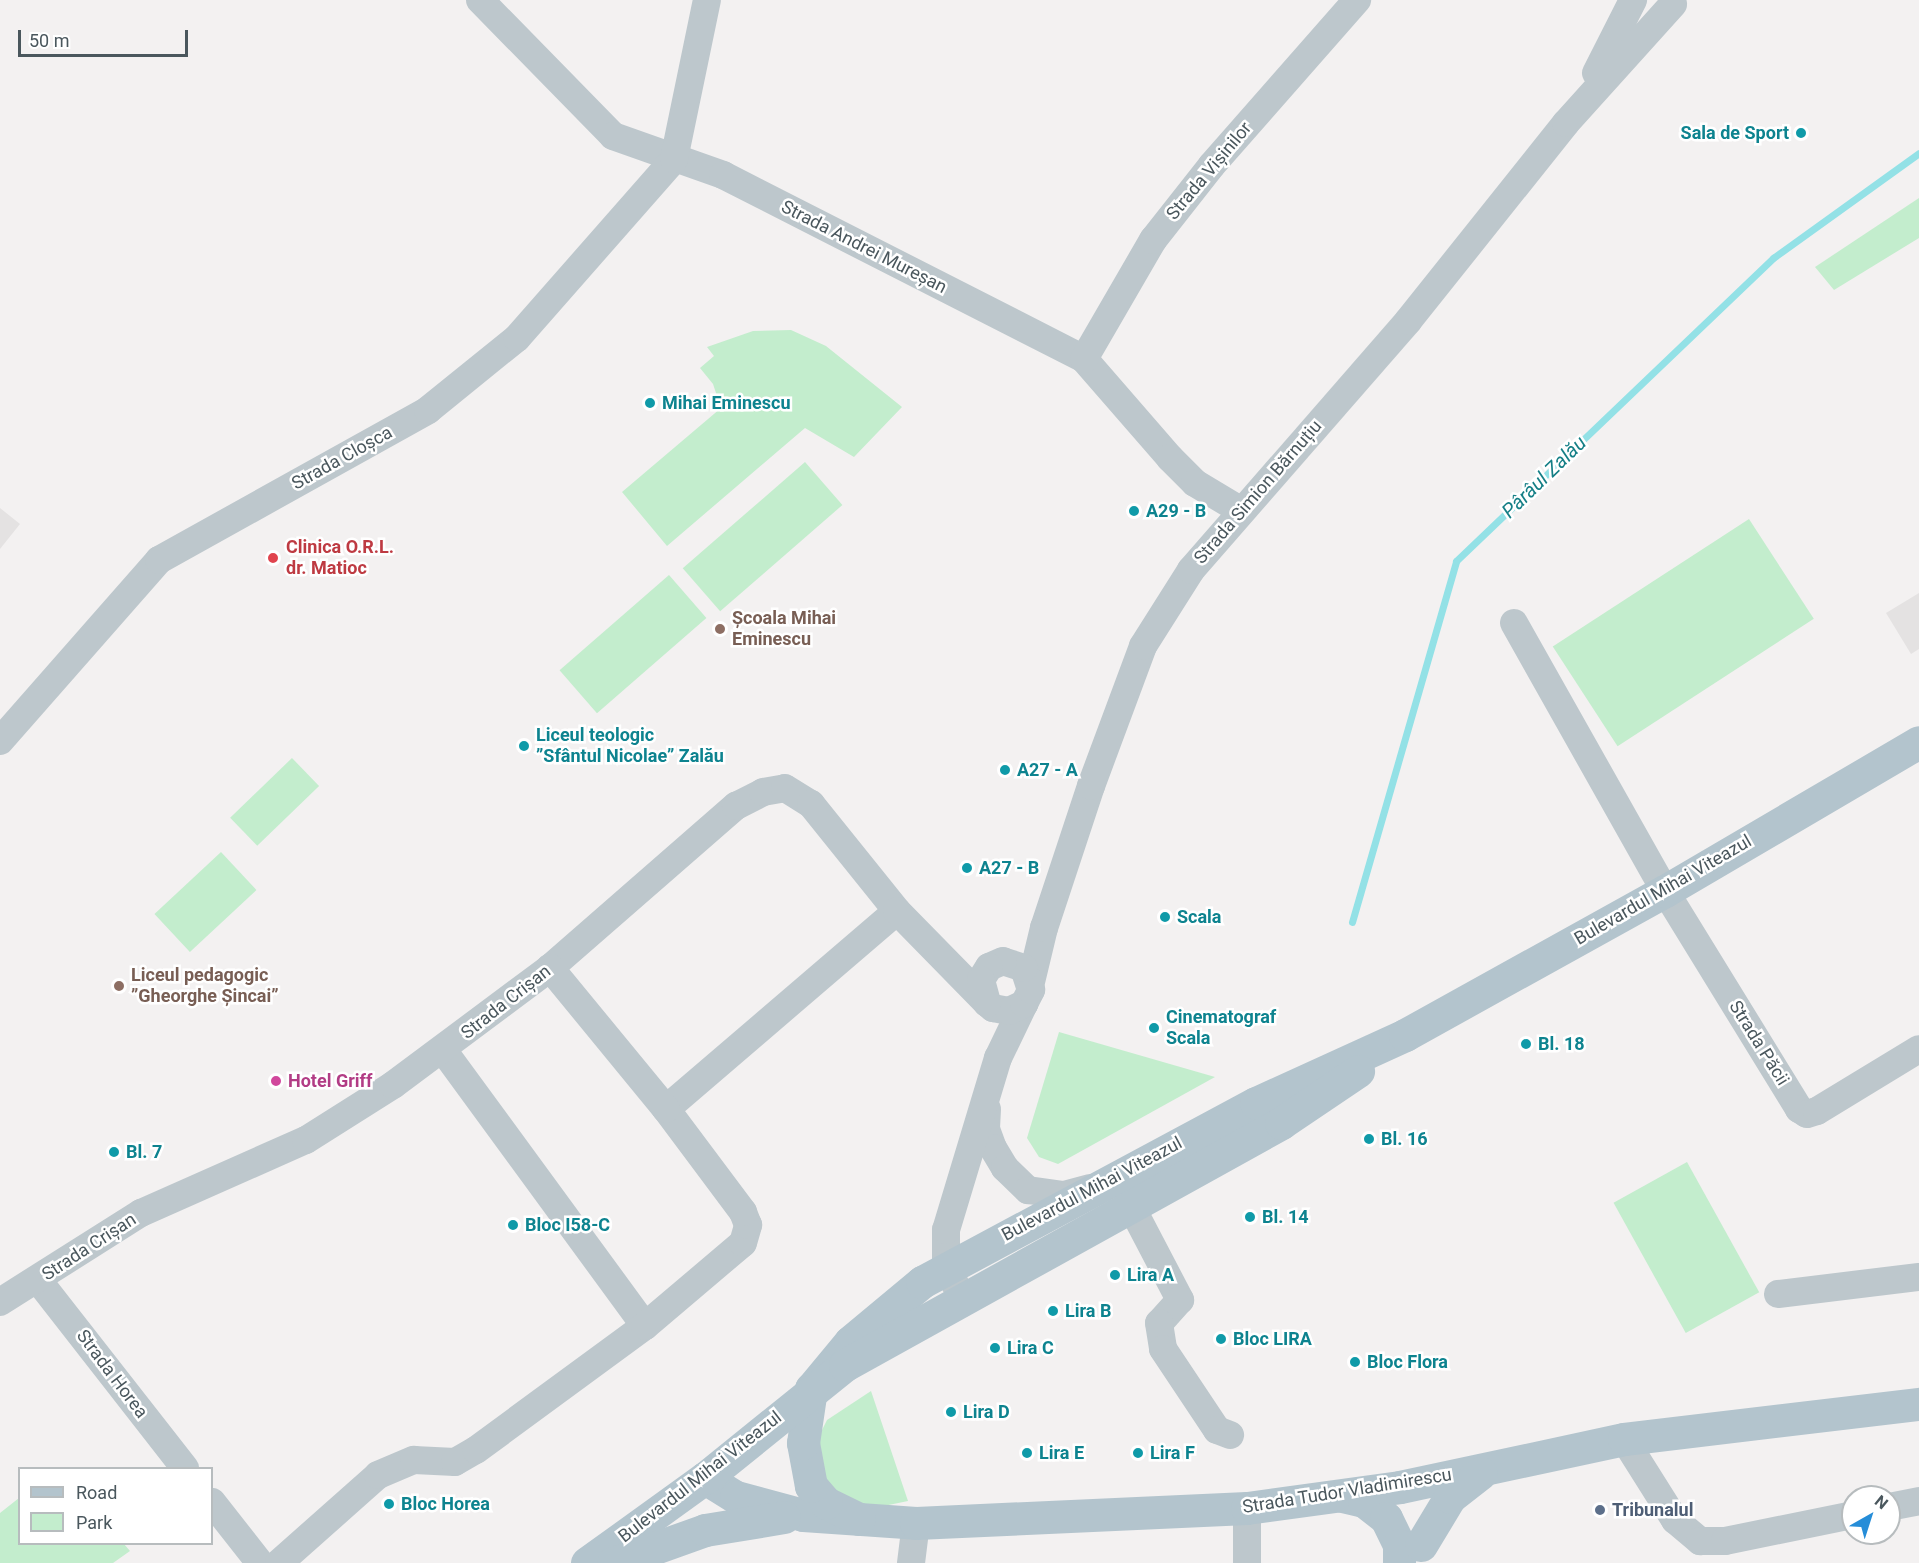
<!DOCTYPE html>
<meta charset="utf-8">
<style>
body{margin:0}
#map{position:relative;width:1919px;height:1563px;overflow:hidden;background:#f3f1f1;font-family:Roboto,sans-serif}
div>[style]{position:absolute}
.education>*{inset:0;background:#e4e2e2}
.green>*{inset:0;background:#c3edcd;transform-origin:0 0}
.stream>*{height:7px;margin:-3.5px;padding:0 3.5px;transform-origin:3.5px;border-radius:3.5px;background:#93e1e6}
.minor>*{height:28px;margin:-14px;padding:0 14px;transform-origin:14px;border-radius:14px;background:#bdc7cc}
.major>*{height:33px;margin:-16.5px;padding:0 16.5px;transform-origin:16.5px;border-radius:16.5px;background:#b3c4cd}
.dots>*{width:16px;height:16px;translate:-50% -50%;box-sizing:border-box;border:3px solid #fff;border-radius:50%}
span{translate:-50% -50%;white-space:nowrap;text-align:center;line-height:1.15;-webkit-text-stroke:5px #fff;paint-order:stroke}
.culture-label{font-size:18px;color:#0d838f;font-weight:700}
.right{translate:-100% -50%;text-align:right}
.left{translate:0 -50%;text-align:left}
.street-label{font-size:18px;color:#4a575d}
.health-label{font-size:18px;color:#be3a42;font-weight:700}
.education-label{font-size:18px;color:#785e54;font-weight:700}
.hotel-label{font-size:18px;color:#b23c85;font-weight:700}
.service-label{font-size:18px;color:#4e5e75;font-weight:700}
.water-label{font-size:20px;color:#157f86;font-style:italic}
.legend{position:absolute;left:18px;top:1467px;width:195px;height:78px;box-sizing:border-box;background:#fff;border:2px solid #b7bcbe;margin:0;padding:8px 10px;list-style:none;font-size:18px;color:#4a575d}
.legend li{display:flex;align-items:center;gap:12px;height:30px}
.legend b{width:30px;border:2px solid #b7bcbe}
.north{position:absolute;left:1841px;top:1485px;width:60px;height:60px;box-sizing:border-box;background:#fff;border:2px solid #b7bcbe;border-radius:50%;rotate:39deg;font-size:16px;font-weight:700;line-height:24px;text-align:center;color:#4a575d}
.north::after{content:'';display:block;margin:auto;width:21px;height:27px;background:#268dd8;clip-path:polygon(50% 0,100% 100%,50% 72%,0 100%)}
.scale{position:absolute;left:18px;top:30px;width:170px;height:27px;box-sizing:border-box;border:3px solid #4a575d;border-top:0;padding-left:8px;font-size:18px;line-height:21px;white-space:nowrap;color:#4a575d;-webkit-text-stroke:4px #fff;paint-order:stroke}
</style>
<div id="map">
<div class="education">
<i style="clip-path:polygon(0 508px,20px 524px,0 549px)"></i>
<i style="clip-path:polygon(1919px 593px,1919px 649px,1911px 654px,1886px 613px)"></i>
</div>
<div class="green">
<i style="clip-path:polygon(1919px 198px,1919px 238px,1834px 290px,1815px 267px)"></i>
<i style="clip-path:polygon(791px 330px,826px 346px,902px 407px,854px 457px,805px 428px,667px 546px,622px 492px,721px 408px,713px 384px,700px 368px,714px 356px,707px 347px,753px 331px)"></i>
<i style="left:805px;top:462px;width:57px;height:162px;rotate:49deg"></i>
<i style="left:1749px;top:519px;width:119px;height:234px;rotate:57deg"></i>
<i style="left:669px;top:575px;width:57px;height:145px;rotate:49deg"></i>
<i style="left:292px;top:758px;width:39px;height:86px;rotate:46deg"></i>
<i style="left:221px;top:852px;width:52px;height:91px;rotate:47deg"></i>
<i style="clip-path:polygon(1059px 1032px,1215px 1077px,1058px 1164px,1039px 1157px,1027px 1138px)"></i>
<i style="left:1687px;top:1162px;width:149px;height:84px;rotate:61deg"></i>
<i style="clip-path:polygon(871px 1391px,908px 1501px,874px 1508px,838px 1501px,816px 1475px,818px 1438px,827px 1420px)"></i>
<i style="clip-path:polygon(19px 1498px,20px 1544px,124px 1544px,130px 1551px,113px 1563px,0 1563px,0 1513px)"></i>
</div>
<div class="stream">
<i style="left:1352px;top:922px;width:376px;rotate:-73.9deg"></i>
<i style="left:1456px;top:561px;width:439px;rotate:-43.7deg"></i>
<i style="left:1773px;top:258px;width:180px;rotate:-35.7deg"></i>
</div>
<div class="minor">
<i style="left:480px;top:0;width:190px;rotate:45.6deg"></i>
<i style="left:613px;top:136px;width:117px;rotate:19.5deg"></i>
<i style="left:723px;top:175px;width:405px;rotate:27deg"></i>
<i style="left:1084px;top:359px;width:131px;rotate:49deg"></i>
<i style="left:1170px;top:458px;width:35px;rotate:45deg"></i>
<i style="left:1195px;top:483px;width:52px;rotate:31deg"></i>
<i style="left:1596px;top:73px;width:82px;rotate:-63.1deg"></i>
<i style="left:1084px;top:359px;width:138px;rotate:-59.9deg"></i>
<i style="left:1153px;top:240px;width:95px;rotate:-51.8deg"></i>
<i style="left:1212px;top:165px;width:220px;rotate:-48.7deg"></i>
<i style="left:1514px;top:623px;width:308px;rotate:60.6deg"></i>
<i style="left:1665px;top:891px;width:256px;rotate:58.4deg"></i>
<i style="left:1799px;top:1109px;width:9px;rotate:32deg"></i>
<i style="left:1807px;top:1114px;width:10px;rotate:-17deg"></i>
<i style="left:1817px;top:1111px;width:119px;rotate:-31.3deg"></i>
<i style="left:0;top:741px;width:241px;rotate:-48.7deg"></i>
<i style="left:159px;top:560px;width:308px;rotate:-29.1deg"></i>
<i style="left:428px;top:410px;width:114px;rotate:-39deg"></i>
<i style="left:517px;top:338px;width:238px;rotate:-48.7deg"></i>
<i style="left:674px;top:159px;width:162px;rotate:-78.3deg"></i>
<i style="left:1031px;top:982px;width:56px;rotate:-76.5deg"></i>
<i style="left:1044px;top:928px;width:150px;rotate:-71.7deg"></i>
<i style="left:1091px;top:786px;width:149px;rotate:-69.6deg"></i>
<i style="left:1143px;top:646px;width:90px;rotate:-57.7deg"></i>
<i style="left:1191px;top:570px;width:330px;rotate:-48.9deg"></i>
<i style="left:1408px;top:321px;width:253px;rotate:-51.4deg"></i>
<i style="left:1566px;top:123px;width:160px;rotate:-48deg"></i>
<i style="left:443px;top:1050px;width:342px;rotate:53.8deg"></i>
<i style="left:666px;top:1109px;width:304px;rotate:-40.6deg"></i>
<i style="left:987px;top:1109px;width:20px;rotate:93deg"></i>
<i style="left:986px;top:1129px;width:20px;rotate:70deg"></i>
<i style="left:993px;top:1148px;width:23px;rotate:59deg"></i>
<i style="left:1005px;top:1168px;width:32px;rotate:44deg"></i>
<i style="left:1028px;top:1190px;width:36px;rotate:8deg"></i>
<i style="left:1064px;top:1195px;width:27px;rotate:-15deg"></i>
<i style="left:1132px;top:1208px;width:104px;rotate:62.4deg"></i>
<i style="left:1180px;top:1300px;width:31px;rotate:132deg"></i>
<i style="left:1159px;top:1323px;width:26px;rotate:81deg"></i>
<i style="left:1163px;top:1349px;width:97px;rotate:56.3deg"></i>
<i style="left:1217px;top:1430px;width:14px;rotate:21deg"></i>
<i style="left:38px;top:1280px;width:239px;rotate:52deg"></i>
<i style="left:1778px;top:1294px;width:142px;rotate:-6.9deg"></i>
<i style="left:963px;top:1299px;width:36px;rotate:-118deg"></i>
<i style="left:946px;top:1267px;width:37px;rotate:-90deg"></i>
<i style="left:946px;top:1230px;width:180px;rotate:-73.2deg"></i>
<i style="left:998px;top:1058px;width:60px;rotate:-64.3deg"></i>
<i style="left:0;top:1302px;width:167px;rotate:-32.3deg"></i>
<i style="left:141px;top:1213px;width:180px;rotate:-23.9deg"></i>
<i style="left:306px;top:1140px;width:103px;rotate:-32.3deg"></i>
<i style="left:393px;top:1085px;width:196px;rotate:-36.7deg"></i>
<i style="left:550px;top:968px;width:247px;rotate:-41.1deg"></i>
<i style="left:736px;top:806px;width:30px;rotate:-27deg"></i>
<i style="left:763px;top:792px;width:22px;rotate:-10deg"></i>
<i style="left:785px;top:788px;width:31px;rotate:32deg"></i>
<i style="left:811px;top:804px;width:137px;rotate:51.2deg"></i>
<i style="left:897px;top:911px;width:129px;rotate:45.6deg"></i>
<i style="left:987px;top:1003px;width:8px;rotate:40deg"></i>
<i style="left:993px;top:1008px;width:16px;rotate:11deg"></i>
<i style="left:1009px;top:1011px;width:17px;rotate:-25deg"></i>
<i style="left:1024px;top:1004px;width:16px;rotate:-63deg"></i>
<i style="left:1031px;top:990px;width:23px;rotate:-108deg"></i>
<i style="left:1024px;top:968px;width:22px;rotate:-162deg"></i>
<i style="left:1003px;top:961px;width:15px;rotate:157deg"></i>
<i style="left:989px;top:967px;width:15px;rotate:122deg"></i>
<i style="left:981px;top:980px;width:24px;rotate:75deg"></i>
<i style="left:1624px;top:1439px;width:96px;rotate:57.8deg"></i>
<i style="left:1675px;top:1520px;width:33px;rotate:40deg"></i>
<i style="left:1700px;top:1541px;width:25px"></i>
<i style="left:1725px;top:1541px;width:131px;rotate:-11.5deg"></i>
<i style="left:212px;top:1502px;width:78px;rotate:51.8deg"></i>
<i style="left:1889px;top:1507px;width:31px;rotate:-11deg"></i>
<i style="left:279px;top:1563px;width:132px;rotate:-41.6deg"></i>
<i style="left:378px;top:1475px;width:39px;rotate:-23deg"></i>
<i style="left:414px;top:1460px;width:41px;rotate:2.8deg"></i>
<i style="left:455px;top:1462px;width:24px;rotate:-30deg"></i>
<i style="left:476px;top:1450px;width:210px;rotate:-36.3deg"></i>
<i style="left:645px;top:1326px;width:128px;rotate:-40.3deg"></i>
<i style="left:743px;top:1243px;width:19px;rotate:-74deg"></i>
<i style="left:748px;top:1225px;width:14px;rotate:-111deg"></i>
<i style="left:743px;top:1212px;width:129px;rotate:-126.8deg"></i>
<i style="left:666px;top:1109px;width:183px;rotate:-129.4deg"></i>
<i style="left:911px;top:1563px;width:40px;rotate:-82.9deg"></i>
<i style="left:1247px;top:1563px;width:55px;rotate:-90deg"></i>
</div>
<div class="major">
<i style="left:705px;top:1478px;width:36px;rotate:32deg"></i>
<i style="left:736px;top:1497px;width:69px;rotate:15deg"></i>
<i style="left:803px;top:1515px;width:113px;rotate:4deg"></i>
<i style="left:916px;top:1523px;width:331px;rotate:-2.6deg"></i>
<i style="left:1247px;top:1508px;width:154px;rotate:-7.8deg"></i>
<i style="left:1400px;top:1487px;width:229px;rotate:-12.1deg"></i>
<i style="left:1624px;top:1439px;width:297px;rotate:-6.8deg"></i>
<i style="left:1342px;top:1496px;width:23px;rotate:13deg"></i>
<i style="left:1364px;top:1501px;width:28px;rotate:38deg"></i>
<i style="left:1386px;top:1518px;width:30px;rotate:64deg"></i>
<i style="left:1399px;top:1545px;width:18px;rotate:90deg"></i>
<i style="left:859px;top:1519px;width:37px;rotate:-154deg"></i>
<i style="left:826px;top:1503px;width:23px;rotate:-131deg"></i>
<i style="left:811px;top:1486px;width:44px;rotate:-100.5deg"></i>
<i style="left:803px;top:1443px;width:55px;rotate:-81.6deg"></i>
<i style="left:811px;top:1389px;width:61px;rotate:-50.3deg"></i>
<i style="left:850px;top:1342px;width:94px;rotate:-39.8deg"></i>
<i style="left:922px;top:1282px;width:379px;rotate:-28.2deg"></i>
<i style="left:1256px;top:1103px;width:164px;rotate:-24.5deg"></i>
<i style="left:1405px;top:1035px;width:297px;rotate:-29deg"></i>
<i style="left:1665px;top:891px;width:294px;rotate:-30.4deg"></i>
<i style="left:1421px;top:1545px;width:56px;rotate:-58.9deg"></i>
<i style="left:1450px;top:1497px;width:39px;rotate:-38deg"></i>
<i style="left:587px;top:1563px;width:145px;rotate:-35.8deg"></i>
<i style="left:705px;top:1478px;width:180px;rotate:-38.9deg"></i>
<i style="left:845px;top:1365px;width:499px;rotate:-29deg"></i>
<i style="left:1281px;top:1123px;width:93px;rotate:-34deg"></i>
<i style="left:613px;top:1563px;width:98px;rotate:-19.7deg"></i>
<i style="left:705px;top:1530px;width:80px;rotate:-9.3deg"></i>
</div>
<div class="dots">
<i style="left:1801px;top:133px;background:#0f9aa8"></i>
<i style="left:650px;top:403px;background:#0f9aa8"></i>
<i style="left:1134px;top:511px;background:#0f9aa8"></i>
<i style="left:273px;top:558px;background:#e0444e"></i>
<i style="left:720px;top:629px;background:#8d6e63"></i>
<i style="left:524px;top:746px;background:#0f9aa8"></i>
<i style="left:1005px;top:770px;background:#0f9aa8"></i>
<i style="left:967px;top:868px;background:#0f9aa8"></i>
<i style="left:1165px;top:917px;background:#0f9aa8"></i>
<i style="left:119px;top:986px;background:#8d6e63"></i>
<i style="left:1154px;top:1028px;background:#0f9aa8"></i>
<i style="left:1526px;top:1044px;background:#0f9aa8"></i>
<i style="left:276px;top:1081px;background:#d1479c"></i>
<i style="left:1369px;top:1139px;background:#0f9aa8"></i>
<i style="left:114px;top:1152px;background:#0f9aa8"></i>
<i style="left:1250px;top:1217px;background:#0f9aa8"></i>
<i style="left:513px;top:1225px;background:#0f9aa8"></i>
<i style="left:1115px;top:1275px;background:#0f9aa8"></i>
<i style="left:1053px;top:1311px;background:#0f9aa8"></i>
<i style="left:1221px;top:1339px;background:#0f9aa8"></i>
<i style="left:995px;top:1348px;background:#0f9aa8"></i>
<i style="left:1355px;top:1362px;background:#0f9aa8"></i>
<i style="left:951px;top:1412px;background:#0f9aa8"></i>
<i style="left:1027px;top:1453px;background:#0f9aa8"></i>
<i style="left:1138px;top:1453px;background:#0f9aa8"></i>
<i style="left:389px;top:1504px;background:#0f9aa8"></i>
<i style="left:1600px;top:1510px;background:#5c6f8a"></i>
</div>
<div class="culture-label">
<span class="right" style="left:1789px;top:133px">Sala de Sport</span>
<span class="left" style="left:662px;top:403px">Mihai Eminescu</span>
<span class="left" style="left:1146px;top:511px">A29 - B</span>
<span class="left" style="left:536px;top:746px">Liceul teologic<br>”Sfântul Nicolae” Zalău</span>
<span class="left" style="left:1017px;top:770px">A27 - A</span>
<span class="left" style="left:979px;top:868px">A27 - B</span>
<span class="left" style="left:1177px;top:917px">Scala</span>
<span class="left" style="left:1166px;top:1028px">Cinematograf<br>Scala</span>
<span class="left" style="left:1538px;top:1044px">Bl. 18</span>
<span class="left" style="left:1381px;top:1139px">Bl. 16</span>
<span class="left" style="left:126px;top:1152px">Bl. 7</span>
<span class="left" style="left:1262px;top:1217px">Bl. 14</span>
<span class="left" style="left:525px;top:1225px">Bloc I58-C</span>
<span class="left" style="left:1127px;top:1275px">Lira A</span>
<span class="left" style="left:1065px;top:1311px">Lira B</span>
<span class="left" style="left:1233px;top:1339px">Bloc LIRA</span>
<span class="left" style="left:1007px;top:1348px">Lira C</span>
<span class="left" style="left:1367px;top:1362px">Bloc Flora</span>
<span class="left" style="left:963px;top:1412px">Lira D</span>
<span class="left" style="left:1039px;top:1453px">Lira E</span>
<span class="left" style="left:1150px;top:1453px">Lira F</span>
<span class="left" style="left:401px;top:1504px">Bloc Horea</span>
</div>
<div class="street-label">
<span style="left:1209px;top:171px;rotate:-50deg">Strada Vișinilor</span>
<span style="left:864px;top:247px;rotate:27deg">Strada Andrei Mureșan</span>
<span style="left:342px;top:458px;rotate:-29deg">Strada Cloșca</span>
<span style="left:1258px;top:492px;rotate:-49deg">Strada Simion Bărnuțiu</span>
<span style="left:1663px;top:890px;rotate:-30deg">Bulevardul Mihai Viteazul</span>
<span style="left:506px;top:1002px;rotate:-38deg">Strada Crișan</span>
<span style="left:1759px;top:1043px;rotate:58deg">Strada Păcii</span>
<span style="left:1092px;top:1189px;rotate:-28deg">Bulevardul Mihai Viteazul</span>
<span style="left:89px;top:1247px;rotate:-33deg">Strada Crișan</span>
<span style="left:112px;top:1374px;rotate:53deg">Strada Horea</span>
<span style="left:700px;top:1477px;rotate:-38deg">Bulevardul Mihai Viteazul</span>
<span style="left:1347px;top:1491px;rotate:-9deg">Strada Tudor Vladimirescu</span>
</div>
<div class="health-label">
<span class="left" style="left:286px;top:558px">Clinica O.R.L.<br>dr. Matioc</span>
</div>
<div class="education-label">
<span class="left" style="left:732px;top:629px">Școala Mihai<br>Eminescu</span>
<span class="left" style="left:131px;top:986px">Liceul pedagogic<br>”Gheorghe Șincai”</span>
</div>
<div class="hotel-label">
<span class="left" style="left:288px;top:1081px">Hotel Griff</span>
</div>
<div class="service-label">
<span class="left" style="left:1612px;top:1510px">Tribunalul</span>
</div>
<div class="water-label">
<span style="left:1544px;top:477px;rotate:-44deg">Pârâul Zalău</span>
</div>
<ul class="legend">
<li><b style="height:8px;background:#b3c4cd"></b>Road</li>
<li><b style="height:16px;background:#c3edcd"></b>Park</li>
</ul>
<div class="north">N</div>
<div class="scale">50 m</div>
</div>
